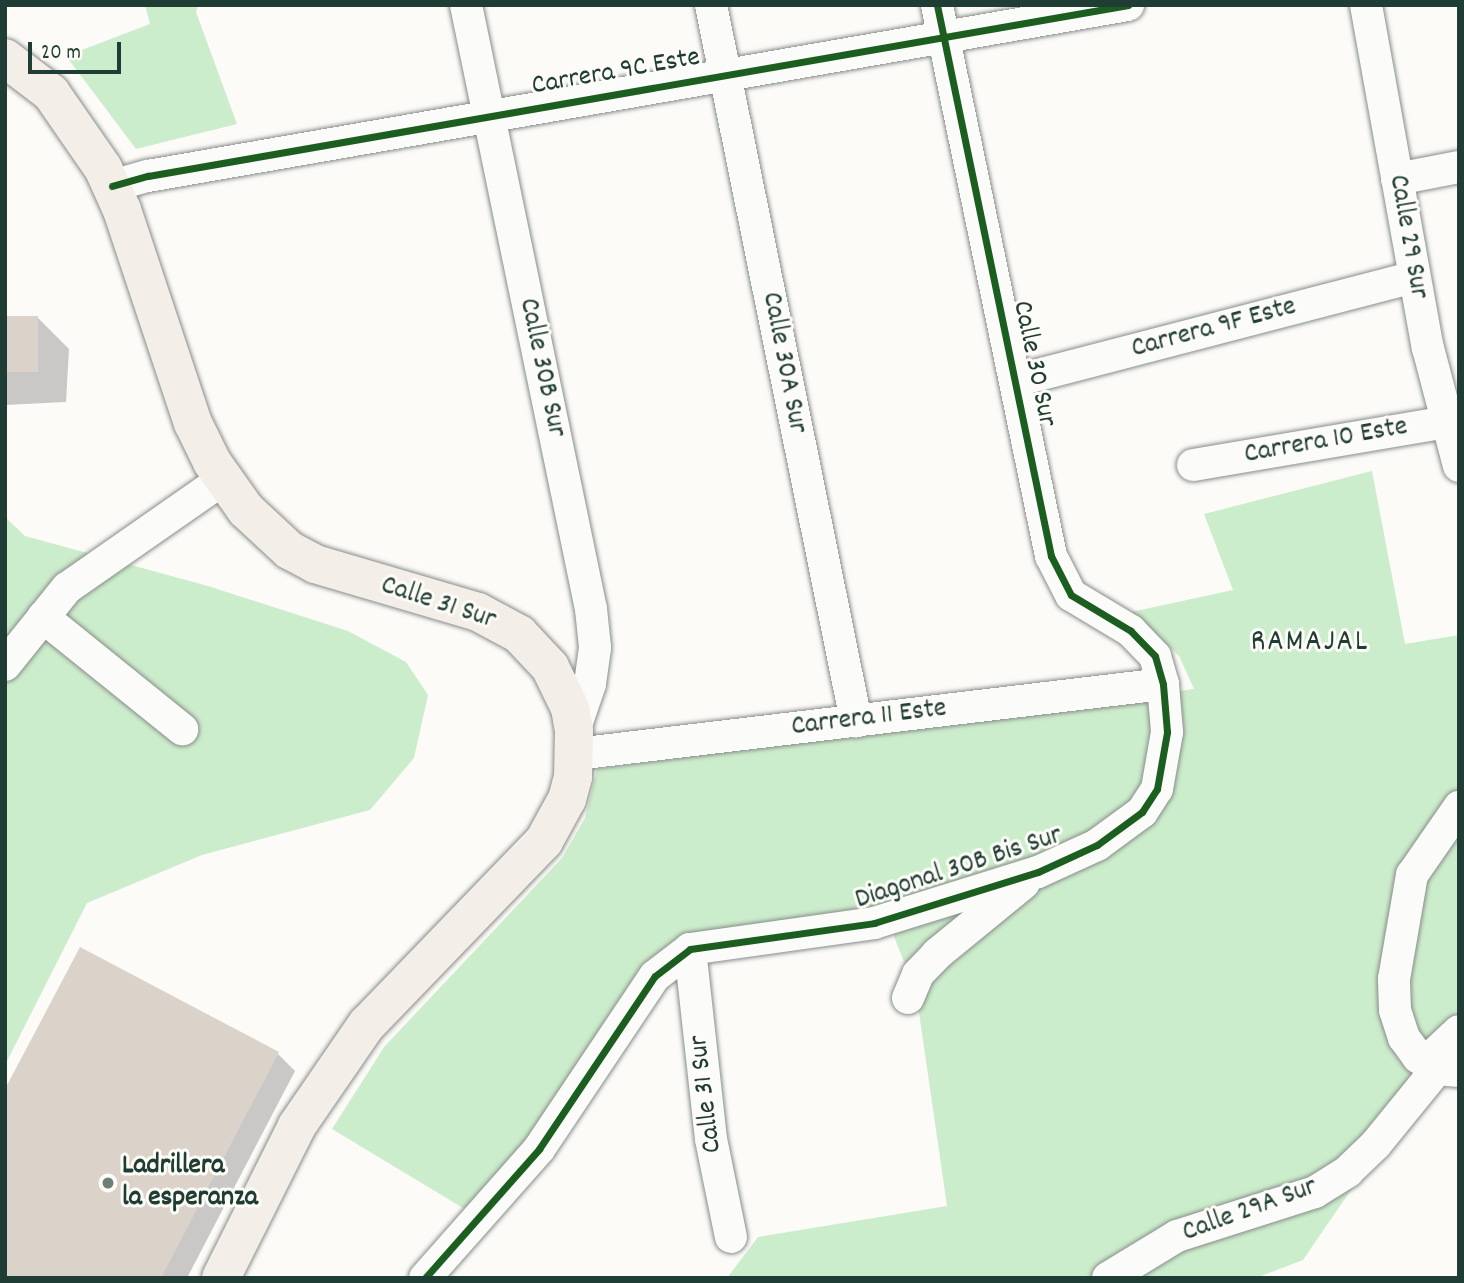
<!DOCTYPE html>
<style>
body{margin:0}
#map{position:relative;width:1464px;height:1283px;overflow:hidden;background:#fcfbf8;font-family:Dekko,sans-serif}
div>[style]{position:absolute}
.green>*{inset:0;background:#ccedcc}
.shadow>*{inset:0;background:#0003}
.building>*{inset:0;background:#dbd3ca;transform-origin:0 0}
.roads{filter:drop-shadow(0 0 2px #888d8a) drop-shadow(0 0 2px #888d8a)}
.minor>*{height:32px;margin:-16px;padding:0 16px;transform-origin:16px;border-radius:16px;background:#fbfbf9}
.major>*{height:38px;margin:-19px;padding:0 19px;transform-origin:19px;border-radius:19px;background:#f3eee7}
.cycleway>*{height:7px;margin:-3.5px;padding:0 3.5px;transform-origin:3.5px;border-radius:3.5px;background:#1b5e20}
.dots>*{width:19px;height:19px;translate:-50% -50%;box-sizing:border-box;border:4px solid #fdfcf7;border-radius:50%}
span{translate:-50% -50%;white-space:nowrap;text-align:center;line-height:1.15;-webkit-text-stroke:6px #fdfcf7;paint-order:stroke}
.street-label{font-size:28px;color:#1f3d34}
.poi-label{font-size:28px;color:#1f3d34;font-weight:700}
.left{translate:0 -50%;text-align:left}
.neighbourhood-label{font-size:30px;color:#1f3d34;letter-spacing:2px}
.frame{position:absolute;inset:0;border:7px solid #1f3d34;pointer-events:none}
.scale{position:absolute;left:28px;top:42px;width:93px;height:32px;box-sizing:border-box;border:4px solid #1f3d34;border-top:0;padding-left:9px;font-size:21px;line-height:24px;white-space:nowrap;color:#1f3d34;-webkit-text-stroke:5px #fdfcf7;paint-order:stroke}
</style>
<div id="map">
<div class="green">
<i style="clip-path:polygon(145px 5px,198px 5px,196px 12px,237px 124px,136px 149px,66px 56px,150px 24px)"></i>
<i style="clip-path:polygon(1372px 471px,1405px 644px,1459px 635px,1459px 1040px,1450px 1045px,1303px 1260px,1256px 1278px,727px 1278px,758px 1237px,947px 1206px,916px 992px,883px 909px,700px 937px,468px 1211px,332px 1129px,384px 1047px,562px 858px,585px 818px,597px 769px,1194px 689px,1179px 656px,1131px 612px,1233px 590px,1204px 514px)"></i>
<i style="clip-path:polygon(5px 517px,25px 536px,208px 586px,348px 631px,406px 662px,428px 695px,414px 758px,370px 810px,202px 855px,87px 903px,5px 1065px)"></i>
</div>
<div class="shadow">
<i style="clip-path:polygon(37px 317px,69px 349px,66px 402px,5px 405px,5px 318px)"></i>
<i style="clip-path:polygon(278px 1054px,295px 1071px,187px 1278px,5px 1278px)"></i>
</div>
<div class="building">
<i style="left:5px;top:316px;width:33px;height:56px"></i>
<i style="clip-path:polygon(80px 947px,279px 1052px,161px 1278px,5px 1278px,5px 1089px)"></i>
</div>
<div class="roads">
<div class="minor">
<i style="left:466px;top:5px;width:617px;rotate:78.31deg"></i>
<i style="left:591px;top:609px;width:39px;rotate:84deg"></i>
<i style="left:595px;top:648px;width:36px;rotate:98deg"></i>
<i style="left:590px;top:684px;width:50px;rotate:108.8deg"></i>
<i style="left:711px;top:5px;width:731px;rotate:78.55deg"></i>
<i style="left:1366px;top:5px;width:349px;rotate:79.8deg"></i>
<i style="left:1428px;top:348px;width:122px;rotate:75.3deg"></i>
<i style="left:1397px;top:179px;width:63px;rotate:-11deg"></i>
<i style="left:112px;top:186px;width:37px;rotate:-16deg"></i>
<i style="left:148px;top:176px;width:995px;rotate:-9.9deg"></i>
<i style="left:1015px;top:381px;width:412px;rotate:-14.6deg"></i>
<i style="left:1193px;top:465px;width:270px;rotate:-9.6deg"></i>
<i style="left:43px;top:617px;width:179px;rotate:38.9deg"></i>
<i style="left:5px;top:665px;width:99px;rotate:-51.2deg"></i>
<i style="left:67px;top:588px;width:190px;rotate:-34.9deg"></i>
<i style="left:576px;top:754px;width:591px;rotate:-6.8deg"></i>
<i style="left:690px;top:949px;width:191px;rotate:83.7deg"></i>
<i style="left:711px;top:1139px;width:100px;rotate:78.5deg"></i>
<i style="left:908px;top:998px;width:26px;rotate:-67deg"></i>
<i style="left:918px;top:974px;width:28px;rotate:-46deg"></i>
<i style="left:937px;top:954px;width:112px;rotate:-39.2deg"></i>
<i style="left:1426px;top:1062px;width:45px;rotate:-43.2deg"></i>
<i style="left:1459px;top:1071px;width:22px;rotate:-175deg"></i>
<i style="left:1437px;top:1069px;width:22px;rotate:-148deg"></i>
<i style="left:1418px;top:1057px;width:24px;rotate:-126deg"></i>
<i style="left:1404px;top:1038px;width:29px;rotate:-108deg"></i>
<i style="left:1395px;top:1010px;width:31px;rotate:-92deg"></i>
<i style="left:1394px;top:979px;width:106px;rotate:-80.2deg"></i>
<i style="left:1412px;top:875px;width:83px;rotate:-55.3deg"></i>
<i style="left:425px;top:1278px;width:172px;rotate:-48.5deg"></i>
<i style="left:539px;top:1149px;width:208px;rotate:-56.2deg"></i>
<i style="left:655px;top:976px;width:44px;rotate:-37.6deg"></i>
<i style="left:690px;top:949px;width:186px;rotate:-8deg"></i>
<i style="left:874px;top:923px;width:172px;rotate:-17.3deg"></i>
<i style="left:1038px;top:872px;width:65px;rotate:-24.6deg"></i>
<i style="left:1097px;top:845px;width:56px;rotate:-36.3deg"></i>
<i style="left:1142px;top:812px;width:27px;rotate:-57deg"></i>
<i style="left:1157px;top:789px;width:58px;rotate:-80deg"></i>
<i style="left:1167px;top:732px;width:48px;rotate:-94.8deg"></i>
<i style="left:1163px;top:684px;width:29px;rotate:-106deg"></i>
<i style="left:1155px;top:656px;width:35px;rotate:-134deg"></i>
<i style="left:1131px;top:631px;width:70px;rotate:-149deg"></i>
<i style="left:1071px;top:595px;width:44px;rotate:-117.1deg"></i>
<i style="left:1051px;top:556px;width:563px;rotate:-101.69deg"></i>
<i style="left:1108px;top:1278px;width:81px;rotate:-31.3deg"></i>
<i style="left:1177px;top:1236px;width:145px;rotate:-17.7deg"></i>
<i style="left:1315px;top:1192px;width:39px;rotate:-32deg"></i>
<i style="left:1348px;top:1171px;width:39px;rotate:-44deg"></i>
<i style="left:1376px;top:1144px;width:97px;rotate:-50.9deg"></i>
</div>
<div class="major">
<i style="left:5px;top:58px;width:58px;rotate:37.3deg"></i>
<i style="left:51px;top:93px;width:91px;rotate:55.3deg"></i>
<i style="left:103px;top:168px;width:46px;rotate:65.7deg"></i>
<i style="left:122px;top:210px;width:225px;rotate:71.6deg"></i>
<i style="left:193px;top:423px;width:43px;rotate:64deg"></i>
<i style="left:212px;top:462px;width:59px;rotate:54.7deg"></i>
<i style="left:246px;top:510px;width:59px;rotate:42.9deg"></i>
<i style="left:289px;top:550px;width:30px;rotate:28deg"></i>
<i style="left:315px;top:564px;width:170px;rotate:16.4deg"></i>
<i style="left:478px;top:612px;width:47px;rotate:28.2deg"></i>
<i style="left:519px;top:634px;width:45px;rotate:46.8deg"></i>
<i style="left:550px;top:667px;width:46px;rotate:64deg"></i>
<i style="left:570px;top:708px;width:23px;rotate:80deg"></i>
<i style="left:574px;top:731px;width:46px;rotate:91.2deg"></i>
<i style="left:573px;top:777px;width:23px;rotate:105deg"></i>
<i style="left:567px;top:799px;width:48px;rotate:118.7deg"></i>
<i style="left:544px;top:841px;width:255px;rotate:134deg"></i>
<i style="left:367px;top:1024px;width:124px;rotate:124.5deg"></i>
<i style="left:297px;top:1126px;width:170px;rotate:116.6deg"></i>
</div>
</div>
<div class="cycleway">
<i style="left:112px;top:186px;width:37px;rotate:-16deg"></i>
<i style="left:148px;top:176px;width:995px;rotate:-9.9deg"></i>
<i style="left:425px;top:1278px;width:172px;rotate:-48.5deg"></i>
<i style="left:539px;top:1149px;width:208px;rotate:-56.2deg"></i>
<i style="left:655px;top:976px;width:44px;rotate:-37.6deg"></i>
<i style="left:690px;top:949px;width:186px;rotate:-8deg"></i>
<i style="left:874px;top:923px;width:172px;rotate:-17.3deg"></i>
<i style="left:1038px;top:872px;width:65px;rotate:-24.6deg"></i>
<i style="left:1097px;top:845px;width:56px;rotate:-36.3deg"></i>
<i style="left:1142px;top:812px;width:27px;rotate:-57deg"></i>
<i style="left:1157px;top:789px;width:58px;rotate:-80deg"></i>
<i style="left:1167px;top:732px;width:48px;rotate:-94.8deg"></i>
<i style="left:1163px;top:684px;width:29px;rotate:-106deg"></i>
<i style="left:1155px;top:656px;width:35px;rotate:-134deg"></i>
<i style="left:1131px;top:631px;width:70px;rotate:-149deg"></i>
<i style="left:1071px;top:595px;width:44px;rotate:-117.1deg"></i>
<i style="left:1051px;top:556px;width:563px;rotate:-101.69deg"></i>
</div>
<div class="dots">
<i style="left:108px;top:1183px;background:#6c8079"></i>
</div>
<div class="street-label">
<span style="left:616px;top:73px;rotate:-10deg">Carrera 9C Este</span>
<span style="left:1407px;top:237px;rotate:80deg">Calle 29 Sur</span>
<span style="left:1214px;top:329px;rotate:-15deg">Carrera 9F Este</span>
<span style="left:783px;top:363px;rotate:79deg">Calle 30A Sur</span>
<span style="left:1033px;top:364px;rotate:78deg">Calle 30 Sur</span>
<span style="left:541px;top:368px;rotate:78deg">Calle 30B Sur</span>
<span style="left:1326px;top:442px;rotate:-10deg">Carrera 10 Este</span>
<span style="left:438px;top:604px;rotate:18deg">Calle 31 Sur</span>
<span style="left:869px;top:719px;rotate:-7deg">Carrera 11 Este</span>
<span style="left:959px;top:869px;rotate:-18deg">Diagonal 30B Bis Sur</span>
<span style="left:707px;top:1094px;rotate:-97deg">Calle 31 Sur</span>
<span style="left:1250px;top:1211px;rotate:-20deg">Calle 29A Sur</span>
</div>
<div class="poi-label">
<span class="left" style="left:122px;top:1183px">Ladrillera<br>la esperanza</span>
</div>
<div class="neighbourhood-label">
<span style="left:1310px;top:644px">RAMAJAL</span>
</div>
<div class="frame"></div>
<div class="scale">20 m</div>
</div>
